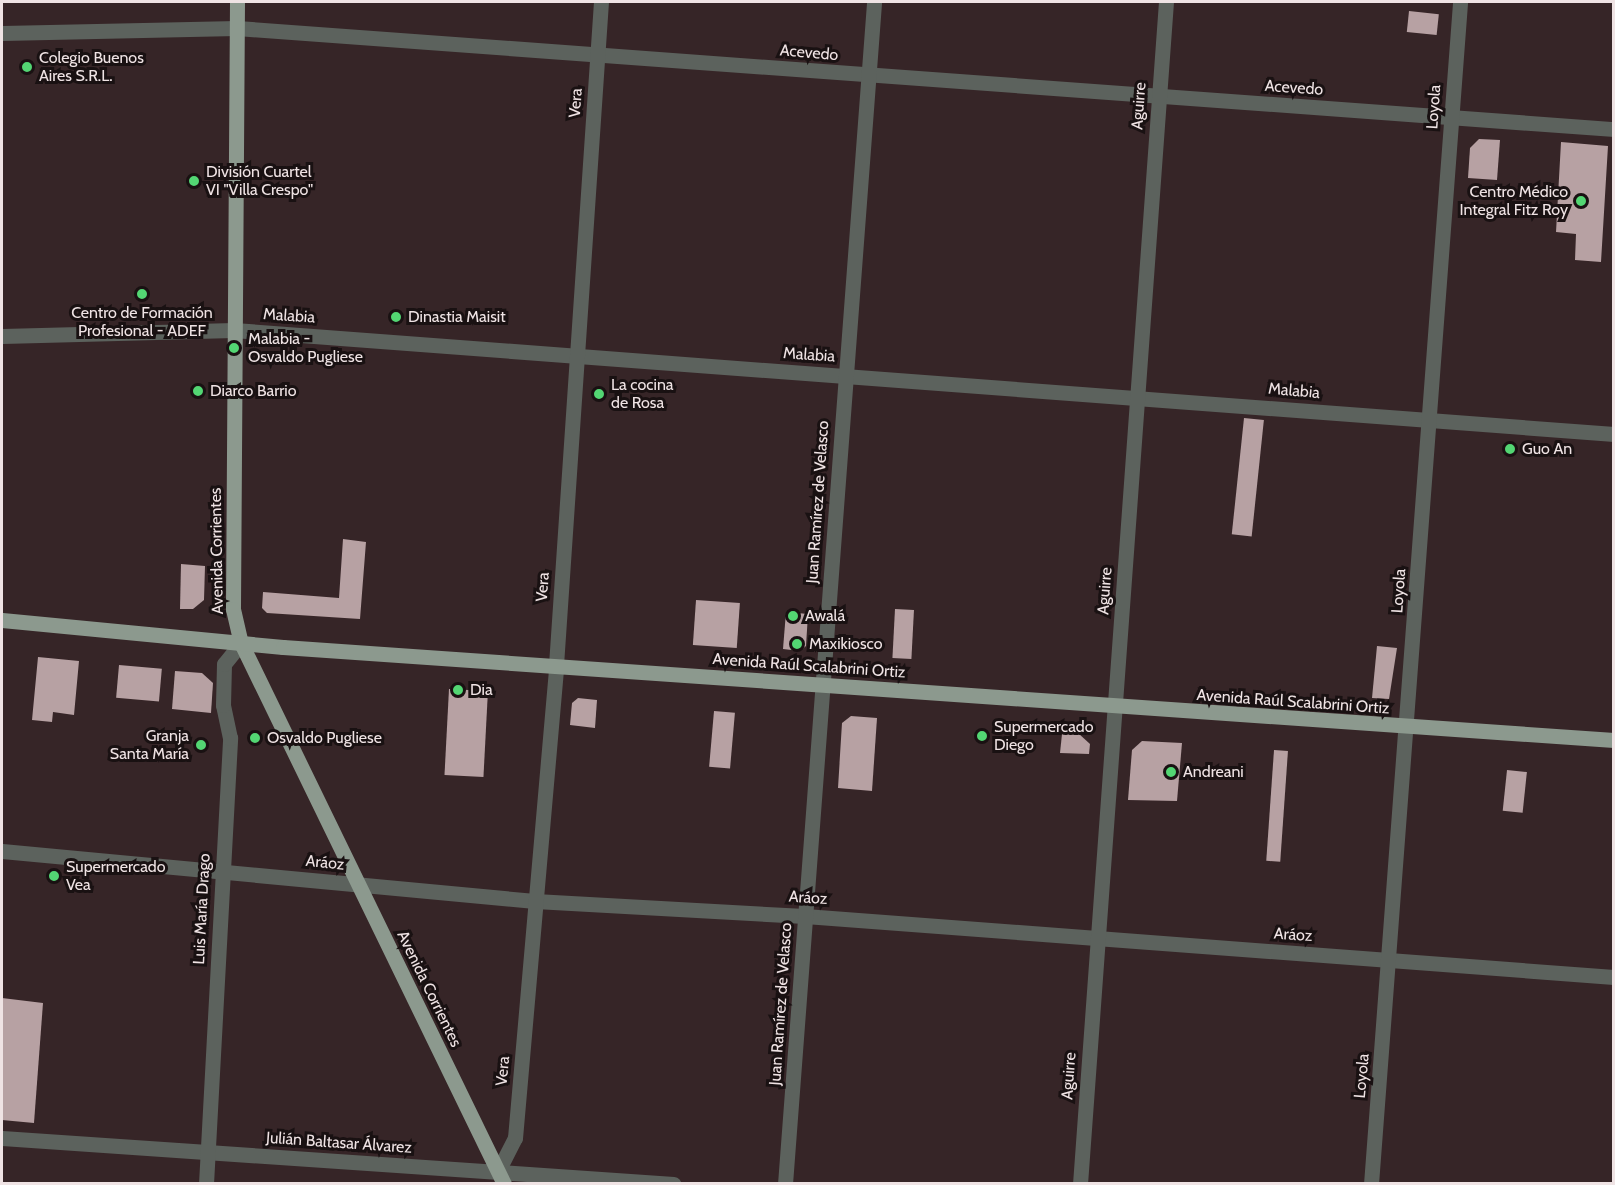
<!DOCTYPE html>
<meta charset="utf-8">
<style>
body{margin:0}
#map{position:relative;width:1615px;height:1185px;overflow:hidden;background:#362527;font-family:Cabin,sans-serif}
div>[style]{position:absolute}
.building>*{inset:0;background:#b7a1a3;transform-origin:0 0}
.minor>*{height:15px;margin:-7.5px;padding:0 7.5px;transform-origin:7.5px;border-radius:7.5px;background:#5c625d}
.major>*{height:15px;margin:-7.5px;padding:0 7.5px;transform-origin:7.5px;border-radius:7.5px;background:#8c998e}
.dots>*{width:16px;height:16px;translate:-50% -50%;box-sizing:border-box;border:3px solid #191112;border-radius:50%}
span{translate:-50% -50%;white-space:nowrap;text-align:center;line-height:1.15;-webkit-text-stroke:6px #191112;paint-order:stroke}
.street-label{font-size:16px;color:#efe3e4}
.poi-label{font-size:16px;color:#efe3e4}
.left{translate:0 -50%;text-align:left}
.right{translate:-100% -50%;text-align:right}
.frame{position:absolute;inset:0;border:3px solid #efe3e4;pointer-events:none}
</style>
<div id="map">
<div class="building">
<i style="left:1409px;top:11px;width:30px;height:21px;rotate:6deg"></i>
<i style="clip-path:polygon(1479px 139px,1500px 140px,1497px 180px,1468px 178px,1470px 148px)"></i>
<i style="clip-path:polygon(1561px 142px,1608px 146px,1601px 262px,1575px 260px,1576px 234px,1556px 232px)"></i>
<i style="left:1244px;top:418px;width:20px;height:117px;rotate:6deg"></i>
<i style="clip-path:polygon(343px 539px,366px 542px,360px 619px,267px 613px,262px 608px,263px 592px,339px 598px)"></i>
<i style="clip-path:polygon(181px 564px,205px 566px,204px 600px,193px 609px,180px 609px)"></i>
<i style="left:696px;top:600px;width:44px;height:45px;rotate:4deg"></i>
<i style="left:895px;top:609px;width:19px;height:49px;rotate:3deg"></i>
<i style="clip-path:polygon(786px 612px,808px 614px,806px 646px,800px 651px,783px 649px)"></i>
<i style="clip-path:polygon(1377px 646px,1397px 648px,1389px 699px,1372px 698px)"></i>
<i style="clip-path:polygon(38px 657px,79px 661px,74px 715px,53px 712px,52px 722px,32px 720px)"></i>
<i style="left:119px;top:665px;width:43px;height:33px;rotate:5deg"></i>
<i style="clip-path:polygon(175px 671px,202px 673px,213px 683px,211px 713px,172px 709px)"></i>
<i style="left:449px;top:689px;width:39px;height:86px;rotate:3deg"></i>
<i style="clip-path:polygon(578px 698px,597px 700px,595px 728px,570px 725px,572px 703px)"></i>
<i style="left:714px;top:711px;width:21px;height:56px;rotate:5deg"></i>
<i style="clip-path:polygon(851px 716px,877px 718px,872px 791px,838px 788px,842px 723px)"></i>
<i style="clip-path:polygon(1078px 733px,1090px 744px,1089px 754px,1060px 753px,1062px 734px)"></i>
<i style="clip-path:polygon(1142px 741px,1182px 743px,1177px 801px,1128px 800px,1132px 750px)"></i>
<i style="left:1274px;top:750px;width:14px;height:111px;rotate:4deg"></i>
<i style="left:1507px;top:770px;width:20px;height:41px;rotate:6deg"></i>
<i style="clip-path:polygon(2px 998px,43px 1003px,34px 1123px,2px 1120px)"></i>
</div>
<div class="minor">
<i style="left:2px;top:33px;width:235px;rotate:-1.2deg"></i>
<i style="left:237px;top:28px;width:1381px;rotate:4.2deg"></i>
<i style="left:2px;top:336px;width:232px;rotate:-1.5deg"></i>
<i style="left:234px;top:330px;width:1384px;rotate:4.31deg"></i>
<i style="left:2px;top:851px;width:535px;rotate:5.36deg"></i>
<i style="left:535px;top:901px;width:270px;rotate:3.2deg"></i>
<i style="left:805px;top:916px;width:811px;rotate:4.31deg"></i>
<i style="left:2px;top:1138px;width:673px;rotate:3.92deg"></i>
<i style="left:498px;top:1171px;width:37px;rotate:-63deg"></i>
<i style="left:515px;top:1138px;width:475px;rotate:-85deg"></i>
<i style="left:556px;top:665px;width:665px;rotate:-86.12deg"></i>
<i style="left:206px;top:1184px;width:447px;rotate:-86.9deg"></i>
<i style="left:230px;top:738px;width:34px;rotate:-102deg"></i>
<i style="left:223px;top:705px;width:41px;rotate:-88.6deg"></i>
<i style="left:224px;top:664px;width:27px;rotate:-51deg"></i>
<i style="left:785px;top:1184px;width:1185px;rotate:-85.69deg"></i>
<i style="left:1080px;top:1184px;width:1185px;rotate:-85.84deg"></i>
<i style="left:1371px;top:1184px;width:1185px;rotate:-85.69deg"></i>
</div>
<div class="major">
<i style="left:237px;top:2px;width:607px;rotate:90.38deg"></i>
<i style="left:233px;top:609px;width:35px;rotate:77deg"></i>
<i style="left:241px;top:643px;width:602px;rotate:64.07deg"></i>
<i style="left:2px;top:620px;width:282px;rotate:5.5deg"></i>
<i style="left:283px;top:647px;width:1334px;rotate:4deg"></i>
</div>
<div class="dots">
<i style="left:27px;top:67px;background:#53d673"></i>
<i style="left:194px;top:181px;background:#53d673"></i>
<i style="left:1581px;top:201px;background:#53d673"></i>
<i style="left:142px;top:294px;background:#53d673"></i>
<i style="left:396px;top:317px;background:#53d673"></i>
<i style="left:234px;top:348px;background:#53d673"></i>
<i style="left:198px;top:391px;background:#53d673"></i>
<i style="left:599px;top:394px;background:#53d673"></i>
<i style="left:1510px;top:449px;background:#53d673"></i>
<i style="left:793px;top:616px;background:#53d673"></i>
<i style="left:797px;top:644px;background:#53d673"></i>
<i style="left:458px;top:690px;background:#53d673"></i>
<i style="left:982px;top:736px;background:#53d673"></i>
<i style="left:255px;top:738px;background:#53d673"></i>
<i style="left:201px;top:745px;background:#53d673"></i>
<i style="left:1171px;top:772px;background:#53d673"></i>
<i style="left:54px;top:876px;background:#53d673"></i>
</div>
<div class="street-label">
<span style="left:809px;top:53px;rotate:5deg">Acevedo</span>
<span style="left:1294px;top:88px;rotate:4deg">Acevedo</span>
<span style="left:576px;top:103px;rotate:-86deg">Vera</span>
<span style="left:1139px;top:106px;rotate:-86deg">Aguirre</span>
<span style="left:1434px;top:107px;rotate:-86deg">Loyola</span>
<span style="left:289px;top:316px;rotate:4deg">Malabia</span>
<span style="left:809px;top:355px;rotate:4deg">Malabia</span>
<span style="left:1294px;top:391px;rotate:5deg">Malabia</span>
<span style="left:818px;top:502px;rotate:-86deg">Juan Ramírez de Velasco</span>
<span style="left:217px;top:551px;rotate:-91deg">Avenida Corrientes</span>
<span style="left:543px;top:587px;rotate:-86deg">Vera</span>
<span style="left:1105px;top:591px;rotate:-86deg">Aguirre</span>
<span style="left:1399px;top:591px;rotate:-86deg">Loyola</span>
<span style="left:809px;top:666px;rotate:4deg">Avenida Raúl Scalabrini Ortiz</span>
<span style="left:1293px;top:702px;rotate:4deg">Avenida Raúl Scalabrini Ortiz</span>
<span style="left:325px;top:863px;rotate:6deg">Aráoz</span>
<span style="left:808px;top:898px;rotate:4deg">Aráoz</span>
<span style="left:202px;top:909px;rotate:-87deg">Luis María Drago</span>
<span style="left:1293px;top:935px;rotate:4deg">Aráoz</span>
<span style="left:429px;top:989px;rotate:64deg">Avenida Corrientes</span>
<span style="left:781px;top:1004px;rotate:-86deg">Juan Ramírez de Velasco</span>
<span style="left:503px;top:1071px;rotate:-85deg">Vera</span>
<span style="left:1069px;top:1076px;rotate:-86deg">Aguirre</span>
<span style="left:1362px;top:1076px;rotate:-85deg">Loyola</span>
<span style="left:339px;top:1143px;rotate:4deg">Julián Baltasar Álvarez</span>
</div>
<div class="poi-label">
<span class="left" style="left:39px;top:67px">Colegio Buenos<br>Aires S.R.L.</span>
<span class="left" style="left:206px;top:181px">División Cuartel<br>VI "Villa Crespo"</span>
<span class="right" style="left:1568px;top:201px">Centro Médico<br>Integral Fitz Roy</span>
<span style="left:142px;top:322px">Centro de Formación<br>Profesional - ADEF</span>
<span class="left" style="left:408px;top:317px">Dinastia Maisit</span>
<span class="left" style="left:248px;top:348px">Malabia -<br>Osvaldo Pugliese</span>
<span class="left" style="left:611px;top:394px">La cocina<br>de Rosa</span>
<span class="left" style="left:210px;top:391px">Diarco Barrio</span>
<span class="left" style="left:1522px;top:449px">Guo An</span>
<span class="left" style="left:805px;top:616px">Awalá</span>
<span class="left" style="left:809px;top:644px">Maxikiosco</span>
<span class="left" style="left:470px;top:690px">Dia</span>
<span class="left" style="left:994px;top:736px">Supermercado<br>Diego</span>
<span class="right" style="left:189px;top:745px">Granja<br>Santa María</span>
<span class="left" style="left:267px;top:738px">Osvaldo Pugliese</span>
<span class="left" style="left:1183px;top:772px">Andreani</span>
<span class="left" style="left:66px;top:876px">Supermercado<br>Vea</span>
</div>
<div class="frame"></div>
</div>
